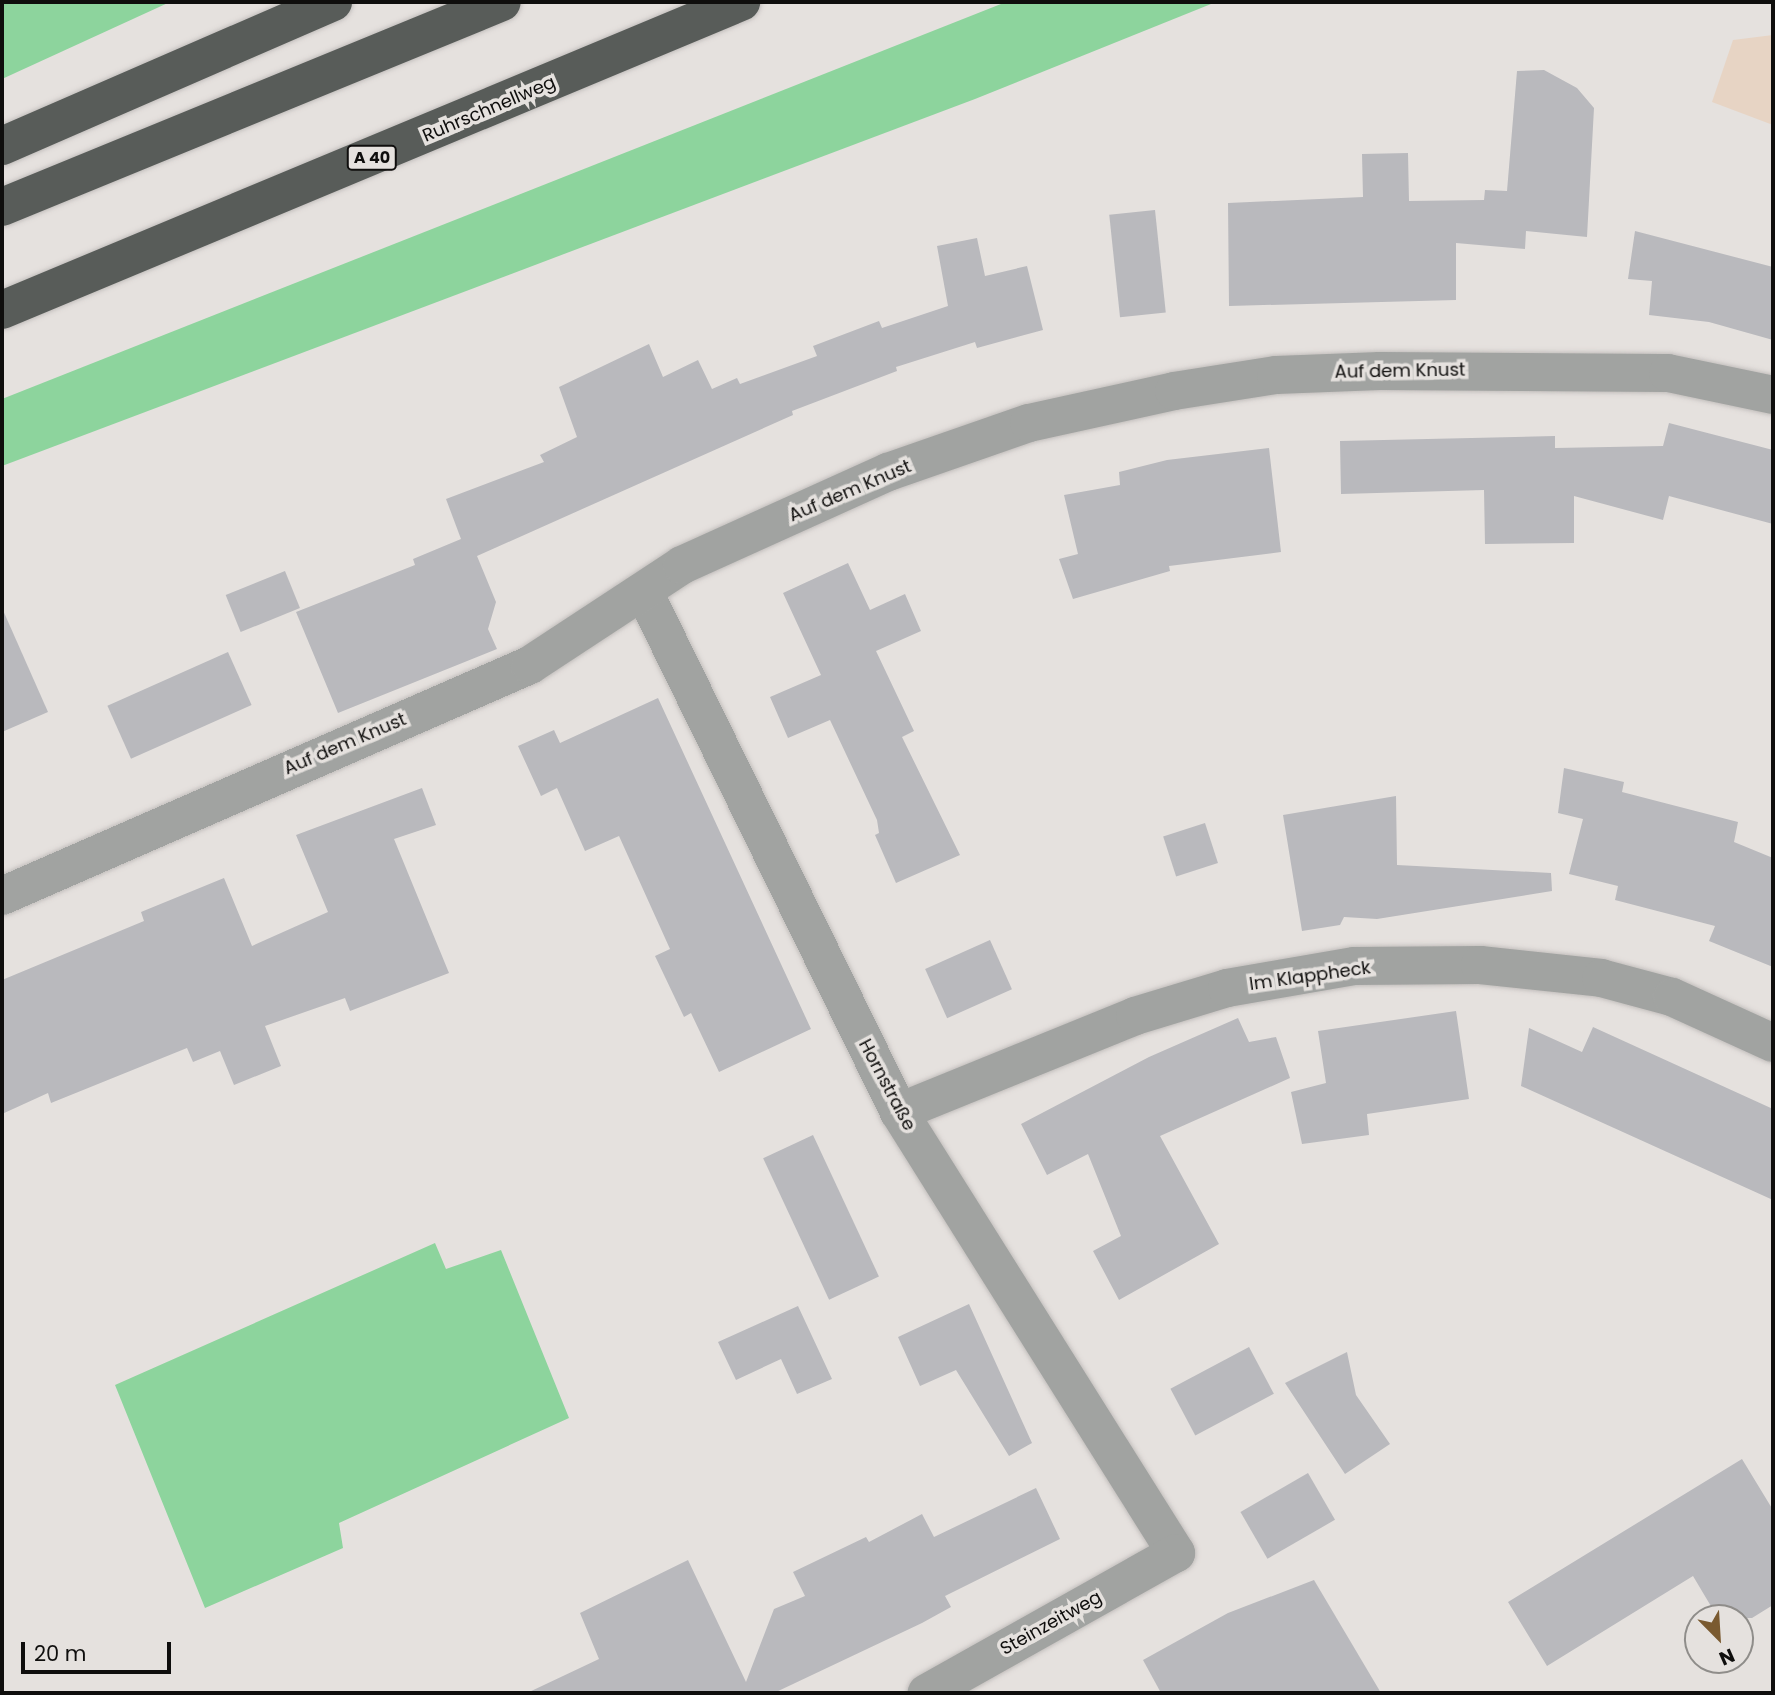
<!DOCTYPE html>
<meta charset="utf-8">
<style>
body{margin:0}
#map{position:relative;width:1775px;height:1695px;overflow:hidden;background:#e5e1de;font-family:Poppins,sans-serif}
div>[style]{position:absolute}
.industrial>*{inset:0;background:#e7d4c4}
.green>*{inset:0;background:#8dd49d}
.building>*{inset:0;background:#b9b9bd;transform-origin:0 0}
.roads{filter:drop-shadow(0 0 2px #c3bfbd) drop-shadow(0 0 2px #c3bfbd)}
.street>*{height:38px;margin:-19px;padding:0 19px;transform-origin:19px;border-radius:19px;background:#a1a3a1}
.highway>*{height:38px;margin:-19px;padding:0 19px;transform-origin:19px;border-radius:19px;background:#585c59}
span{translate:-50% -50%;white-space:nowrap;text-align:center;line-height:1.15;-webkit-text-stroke:7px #e5e1de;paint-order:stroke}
.shield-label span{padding:2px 5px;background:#e5e1de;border:2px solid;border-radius:5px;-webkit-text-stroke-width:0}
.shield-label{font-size:16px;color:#0f0e0d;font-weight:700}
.street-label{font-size:18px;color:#0f0e0d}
.frame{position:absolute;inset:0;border:4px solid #0f0e0d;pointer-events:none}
.north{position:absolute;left:1684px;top:1604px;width:70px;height:70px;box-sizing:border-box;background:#e5e1de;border:2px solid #8f8d8a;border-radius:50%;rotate:156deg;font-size:19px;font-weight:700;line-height:28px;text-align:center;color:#0f0e0d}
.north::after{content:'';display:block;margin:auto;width:24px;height:32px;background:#7a5a30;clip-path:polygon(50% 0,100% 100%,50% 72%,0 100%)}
.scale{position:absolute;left:21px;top:1642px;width:150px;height:32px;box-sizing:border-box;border:4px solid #0f0e0d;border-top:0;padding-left:9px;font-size:21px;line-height:24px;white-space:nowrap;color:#0f0e0d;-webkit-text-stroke:5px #e5e1de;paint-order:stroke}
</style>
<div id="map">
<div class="industrial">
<i style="clip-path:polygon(1773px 35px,1773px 125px,1712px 102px,1733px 40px)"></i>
</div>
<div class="green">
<i style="clip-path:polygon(2px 2px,170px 2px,2px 79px)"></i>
<i style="clip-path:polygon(1006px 2px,1216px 2px,975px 99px,2px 466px,2px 399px)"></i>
<i style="clip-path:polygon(435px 1243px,446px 1269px,501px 1250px,569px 1418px,339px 1523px,343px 1548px,205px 1608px,115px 1385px)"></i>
</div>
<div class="building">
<i style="clip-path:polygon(1544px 70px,1577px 88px,1594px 108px,1587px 237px,1526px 231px,1525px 249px,1456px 243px,1456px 300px,1229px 306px,1228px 203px,1363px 197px,1362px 154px,1408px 153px,1409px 201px,1484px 200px,1485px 190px,1507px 191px,1517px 71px)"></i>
<i style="left:1155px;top:210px;width:103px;height:46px;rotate:84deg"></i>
<i style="clip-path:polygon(1635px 231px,1773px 267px,1773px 340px,1709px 322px,1649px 315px,1652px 281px,1628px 279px)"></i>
<i style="clip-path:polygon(977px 238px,985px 276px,1027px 266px,1043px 330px,977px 348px,975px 342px,896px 367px,897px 371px,792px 411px,793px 415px,477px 556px,496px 602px,488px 629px,497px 649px,338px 713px,296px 612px,415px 565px,413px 559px,461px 539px,446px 499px,544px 462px,540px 455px,577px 437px,559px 387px,649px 344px,663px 377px,698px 360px,712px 389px,737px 378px,740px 384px,817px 356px,813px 346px,879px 321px,882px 328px,948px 306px,937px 246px)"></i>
<i style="clip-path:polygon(1669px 423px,1773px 450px,1773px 524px,1669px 496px,1663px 520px,1574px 496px,1574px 543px,1485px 544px,1484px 490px,1341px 494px,1340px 441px,1555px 436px,1555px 448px,1663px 446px)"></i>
<i style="clip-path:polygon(1269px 448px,1281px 552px,1169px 566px,1170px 571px,1073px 599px,1059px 559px,1078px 554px,1064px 495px,1120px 485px,1119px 472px,1167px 460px)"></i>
<i style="clip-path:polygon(848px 563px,870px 610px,905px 594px,921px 631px,876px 651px,914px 731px,902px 737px,960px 855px,896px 883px,875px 835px,879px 833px,877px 820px,830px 720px,788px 738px,770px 697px,821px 675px,783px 593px)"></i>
<i style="left:285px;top:571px;width:40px;height:64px;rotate:68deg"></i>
<i style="clip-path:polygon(2px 608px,48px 712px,2px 732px)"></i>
<i style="left:228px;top:652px;width:58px;height:132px;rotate:66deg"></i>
<i style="clip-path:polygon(658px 698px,811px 1029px,719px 1072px,691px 1013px,684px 1017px,655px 956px,670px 949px,619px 836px,585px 851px,557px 788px,541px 796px,518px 746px,554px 730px,560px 743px)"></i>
<i style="clip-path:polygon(1564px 768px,1624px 782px,1622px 792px,1738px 822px,1734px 842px,1773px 858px,1773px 967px,1709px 941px,1715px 926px,1615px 900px,1618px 886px,1569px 874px,1583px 819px,1558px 813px)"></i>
<i style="clip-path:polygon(422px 788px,436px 825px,394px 839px,449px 973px,350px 1011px,345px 998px,265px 1026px,281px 1066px,234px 1085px,220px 1051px,193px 1062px,187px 1048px,51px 1103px,48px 1093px,2px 1114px,2px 980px,144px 921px,141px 912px,224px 878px,252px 946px,328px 912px,296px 835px)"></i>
<i style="clip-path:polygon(1396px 796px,1397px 865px,1551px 873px,1552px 891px,1377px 919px,1344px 917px,1340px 925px,1302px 931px,1283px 815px)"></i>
<i style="left:1205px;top:823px;width:42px;height:44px;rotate:72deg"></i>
<i style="left:990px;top:940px;width:54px;height:71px;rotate:66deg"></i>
<i style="clip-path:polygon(1456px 1011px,1469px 1099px,1367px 1114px,1369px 1135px,1302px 1144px,1291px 1092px,1326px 1083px,1318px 1031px)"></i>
<i style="clip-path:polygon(1238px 1018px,1249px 1042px,1276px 1037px,1290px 1078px,1160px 1136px,1219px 1244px,1119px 1300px,1093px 1251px,1121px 1236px,1088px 1154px,1047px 1175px,1021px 1124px,1149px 1057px)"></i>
<i style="clip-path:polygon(1593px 1027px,1773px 1109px,1773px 1200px,1521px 1086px,1529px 1028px,1582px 1052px)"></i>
<i style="left:813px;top:1135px;width:156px;height:55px;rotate:65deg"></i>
<i style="clip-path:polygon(969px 1304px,1032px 1443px,1009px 1456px,956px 1370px,920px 1386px,898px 1337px)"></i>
<i style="clip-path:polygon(798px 1306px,832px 1379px,797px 1394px,781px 1359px,736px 1380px,718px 1342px)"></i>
<i style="left:1249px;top:1347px;width:53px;height:89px;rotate:62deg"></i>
<i style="clip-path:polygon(1347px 1352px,1356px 1395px,1390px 1444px,1345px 1474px,1285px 1383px)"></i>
<i style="clip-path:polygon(1742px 1459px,1773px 1510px,1773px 1605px,1752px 1618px,1718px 1618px,1693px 1576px,1547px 1666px,1508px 1602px)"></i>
<i style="left:1308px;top:1473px;width:54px;height:78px;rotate:60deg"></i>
<i style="clip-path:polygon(1036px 1488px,1060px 1539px,945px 1596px,951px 1607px,922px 1623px,774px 1693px,527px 1693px,599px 1659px,580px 1613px,688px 1560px,746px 1682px,774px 1609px,805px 1596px,793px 1572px,866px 1537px,869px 1542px,922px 1514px,934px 1537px)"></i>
<i style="clip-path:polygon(1314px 1580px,1381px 1693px,1161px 1693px,1143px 1660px,1228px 1613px)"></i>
</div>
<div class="roads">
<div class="street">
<i style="left:644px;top:592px;width:579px;rotate:63.88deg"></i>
<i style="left:899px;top:1112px;width:521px;rotate:57.87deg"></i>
<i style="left:1176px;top:1553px;width:286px;rotate:150.7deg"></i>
<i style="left:2px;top:896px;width:576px;rotate:-23.63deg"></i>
<i style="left:530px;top:665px;width:182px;rotate:-33.3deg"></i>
<i style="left:682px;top:565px;width:226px;rotate:-24.3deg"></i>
<i style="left:888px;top:472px;width:149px;rotate:-19.2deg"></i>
<i style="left:1029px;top:423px;width:148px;rotate:-12.4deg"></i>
<i style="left:1174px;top:391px;width:103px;rotate:-8.9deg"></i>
<i style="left:1276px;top:375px;width:104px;rotate:-2.2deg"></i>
<i style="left:1380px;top:371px;width:288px;rotate:0.4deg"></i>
<i style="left:1668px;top:373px;width:107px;rotate:11.8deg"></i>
<i style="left:899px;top:1112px;width:255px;rotate:-22.1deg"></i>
<i style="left:1135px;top:1016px;width:96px;rotate:-16.9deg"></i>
<i style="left:1227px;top:988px;width:129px;rotate:-9.8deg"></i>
<i style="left:1354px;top:966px;width:126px;rotate:-0.5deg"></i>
<i style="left:1480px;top:965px;width:122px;rotate:6.1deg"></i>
<i style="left:1601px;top:978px;width:73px;rotate:15deg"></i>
<i style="left:1672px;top:997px;width:111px;rotate:24.5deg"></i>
</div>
<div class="highway">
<i style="left:2px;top:146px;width:361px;rotate:-23.5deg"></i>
<i style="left:2px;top:207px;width:540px;rotate:-22.29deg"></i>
<i style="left:2px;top:310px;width:801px;rotate:-22.63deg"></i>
</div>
</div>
<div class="shield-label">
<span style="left:372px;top:158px">A 40</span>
</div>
<div class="street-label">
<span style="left:489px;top:109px;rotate:-23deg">Ruhrschnellweg</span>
<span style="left:1400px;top:371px;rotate:-1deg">Auf dem Knust</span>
<span style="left:850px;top:491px;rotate:-23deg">Auf dem Knust</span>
<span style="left:345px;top:744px;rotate:-23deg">Auf dem Knust</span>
<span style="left:1310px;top:976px;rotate:-8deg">Im Klappheck</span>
<span style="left:887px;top:1085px;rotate:62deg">Hornstraße</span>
<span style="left:1051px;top:1623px;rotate:-29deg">Steinzeitweg</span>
</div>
<div class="frame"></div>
<div class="north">N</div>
<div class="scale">20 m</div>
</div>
